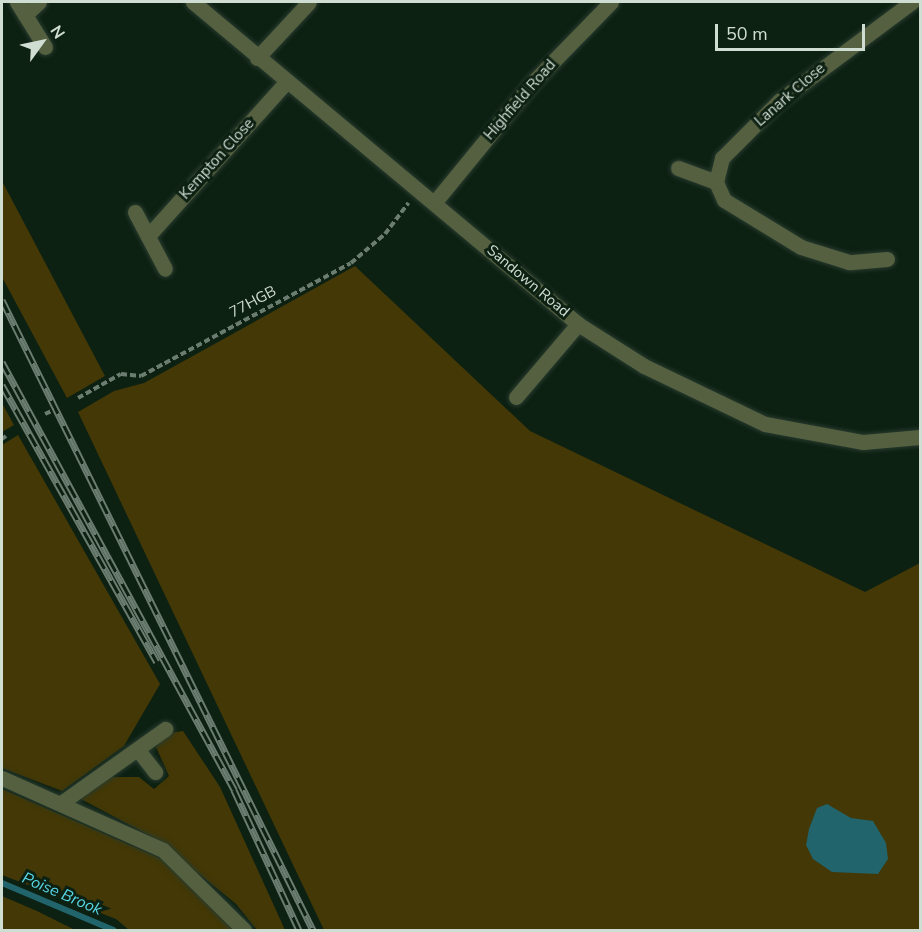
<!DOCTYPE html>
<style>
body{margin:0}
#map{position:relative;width:922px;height:932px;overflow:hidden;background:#0d2113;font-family:"Nunito Sans",sans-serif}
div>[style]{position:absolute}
.green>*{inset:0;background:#433806}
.water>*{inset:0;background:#22646c}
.stream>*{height:6px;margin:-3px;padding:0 3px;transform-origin:3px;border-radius:3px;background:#22646c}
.path>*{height:4px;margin-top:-2px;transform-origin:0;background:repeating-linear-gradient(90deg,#6b7c70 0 6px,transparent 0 9px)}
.roads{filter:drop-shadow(0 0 2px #283b2e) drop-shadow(0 0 2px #283b2e)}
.minor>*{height:15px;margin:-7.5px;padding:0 7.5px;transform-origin:7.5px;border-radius:7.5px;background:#556041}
.rail>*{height:7px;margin-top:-3.5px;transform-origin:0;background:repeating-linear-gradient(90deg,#0d2113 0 14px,#6b7c70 0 28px);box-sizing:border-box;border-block:2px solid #6b7c70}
span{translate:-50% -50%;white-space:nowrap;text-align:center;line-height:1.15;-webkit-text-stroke:6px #0d2113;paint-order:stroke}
.street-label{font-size:15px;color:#d0ddd3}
.water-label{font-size:16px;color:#58d7e7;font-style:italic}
.frame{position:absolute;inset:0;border:3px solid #d0ddd3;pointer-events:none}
.north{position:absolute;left:12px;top:12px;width:60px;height:60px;-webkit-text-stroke:4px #0d2113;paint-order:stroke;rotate:57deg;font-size:16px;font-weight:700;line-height:24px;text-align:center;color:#d0ddd3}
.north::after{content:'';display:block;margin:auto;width:21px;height:27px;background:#d0ddd3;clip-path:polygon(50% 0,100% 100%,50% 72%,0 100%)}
.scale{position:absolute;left:715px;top:24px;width:150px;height:27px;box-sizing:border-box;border:3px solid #d0ddd3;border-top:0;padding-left:8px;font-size:18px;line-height:21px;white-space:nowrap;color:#d0ddd3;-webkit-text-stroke:4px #0d2113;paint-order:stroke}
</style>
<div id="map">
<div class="green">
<i style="clip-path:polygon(2px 181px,105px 376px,67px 398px,2px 277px)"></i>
<i style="clip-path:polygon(355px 266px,530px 431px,865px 592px,920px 563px,920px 930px,324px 930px,78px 412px,114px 391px,144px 383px)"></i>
<i style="clip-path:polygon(2px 403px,14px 425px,2px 432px)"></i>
<i style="clip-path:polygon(18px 435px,160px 684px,124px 746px,62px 791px,2px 768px,2px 445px)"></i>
<i style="clip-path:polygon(183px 731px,220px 787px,285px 930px,257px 930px,236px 904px,158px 840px,79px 798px,110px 777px,139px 777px,154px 789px,169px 776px,156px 747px,168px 733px)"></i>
<i style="clip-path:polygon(2px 789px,164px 860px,234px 930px,129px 930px,116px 919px,2px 875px)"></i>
<i style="clip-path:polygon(2px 896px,37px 911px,75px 930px,2px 930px)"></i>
</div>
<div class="water">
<i style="clip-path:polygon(827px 804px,851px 818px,873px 821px,886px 843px,888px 859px,878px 874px,832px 872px,813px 859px,806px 845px,809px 829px,817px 808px)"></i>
</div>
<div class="stream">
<i style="left:2px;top:883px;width:121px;rotate:22.9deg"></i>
</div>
<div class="path">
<i style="left:78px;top:398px;width:49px;rotate:-29.2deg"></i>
<i style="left:121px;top:374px;width:20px;rotate:6deg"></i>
<i style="left:141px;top:376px;width:238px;rotate:-28.3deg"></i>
<i style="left:351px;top:263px;width:45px;rotate:-40.5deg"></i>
<i style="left:385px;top:234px;width:39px;rotate:-53deg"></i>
<i style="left:45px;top:414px;width:10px;rotate:-24deg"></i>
<i style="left:2px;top:439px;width:5px;rotate:-37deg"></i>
</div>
<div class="roads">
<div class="minor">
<i style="left:17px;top:2px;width:53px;rotate:58.1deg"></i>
<i style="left:193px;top:2px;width:502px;rotate:39.91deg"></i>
<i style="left:578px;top:324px;width:78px;rotate:32.5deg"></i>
<i style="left:644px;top:366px;width:134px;rotate:25.6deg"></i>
<i style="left:765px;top:424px;width:100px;rotate:10.4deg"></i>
<i style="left:863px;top:442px;width:57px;rotate:-5deg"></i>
<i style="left:25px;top:15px;width:19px;rotate:-43deg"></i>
<i style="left:257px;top:58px;width:76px;rotate:-47.1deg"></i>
<i style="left:678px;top:168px;width:40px;rotate:20.2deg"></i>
<i style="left:434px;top:203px;width:158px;rotate:-50.7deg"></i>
<i style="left:534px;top:81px;width:110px;rotate:-45.7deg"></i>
<i style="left:135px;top:212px;width:64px;rotate:62.2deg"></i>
<i style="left:148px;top:236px;width:207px;rotate:-48.1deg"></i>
<i style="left:887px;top:259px;width:38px;rotate:175deg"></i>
<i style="left:849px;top:262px;width:50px;rotate:-162.6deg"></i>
<i style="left:801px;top:247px;width:90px;rotate:-148.6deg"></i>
<i style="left:724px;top:200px;width:20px;rotate:-114deg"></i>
<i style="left:716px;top:182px;width:25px;rotate:-76deg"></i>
<i style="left:722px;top:158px;width:81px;rotate:-45deg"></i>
<i style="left:779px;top:101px;width:166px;rotate:-36.7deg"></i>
<i style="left:516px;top:397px;width:96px;rotate:-49.7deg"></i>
<i style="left:138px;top:750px;width:28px;rotate:52deg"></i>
<i style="left:2px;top:778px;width:176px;rotate:24.1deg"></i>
<i style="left:163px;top:850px;width:114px;rotate:44.6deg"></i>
<i style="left:61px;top:803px;width:128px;rotate:-35.4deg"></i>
</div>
</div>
<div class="rail">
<i style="left:2px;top:300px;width:703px;rotate:63.73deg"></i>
<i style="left:2px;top:362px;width:487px;rotate:61.5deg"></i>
<i style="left:234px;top:790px;width:154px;rotate:65.1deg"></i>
<i style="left:2px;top:385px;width:317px;rotate:60.8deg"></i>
</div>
<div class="street-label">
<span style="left:790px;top:95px;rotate:-41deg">Lanark Close</span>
<span style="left:520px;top:100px;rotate:-49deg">Highfield Road</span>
<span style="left:217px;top:159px;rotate:-48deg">Kempton Close</span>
<span style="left:528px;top:281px;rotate:40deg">Sandown Road</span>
<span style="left:253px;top:302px;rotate:-28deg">77HGB</span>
</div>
<div class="water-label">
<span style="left:62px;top:894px;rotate:23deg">Poise Brook</span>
</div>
<div class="frame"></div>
<div class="north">N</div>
<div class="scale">50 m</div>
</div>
